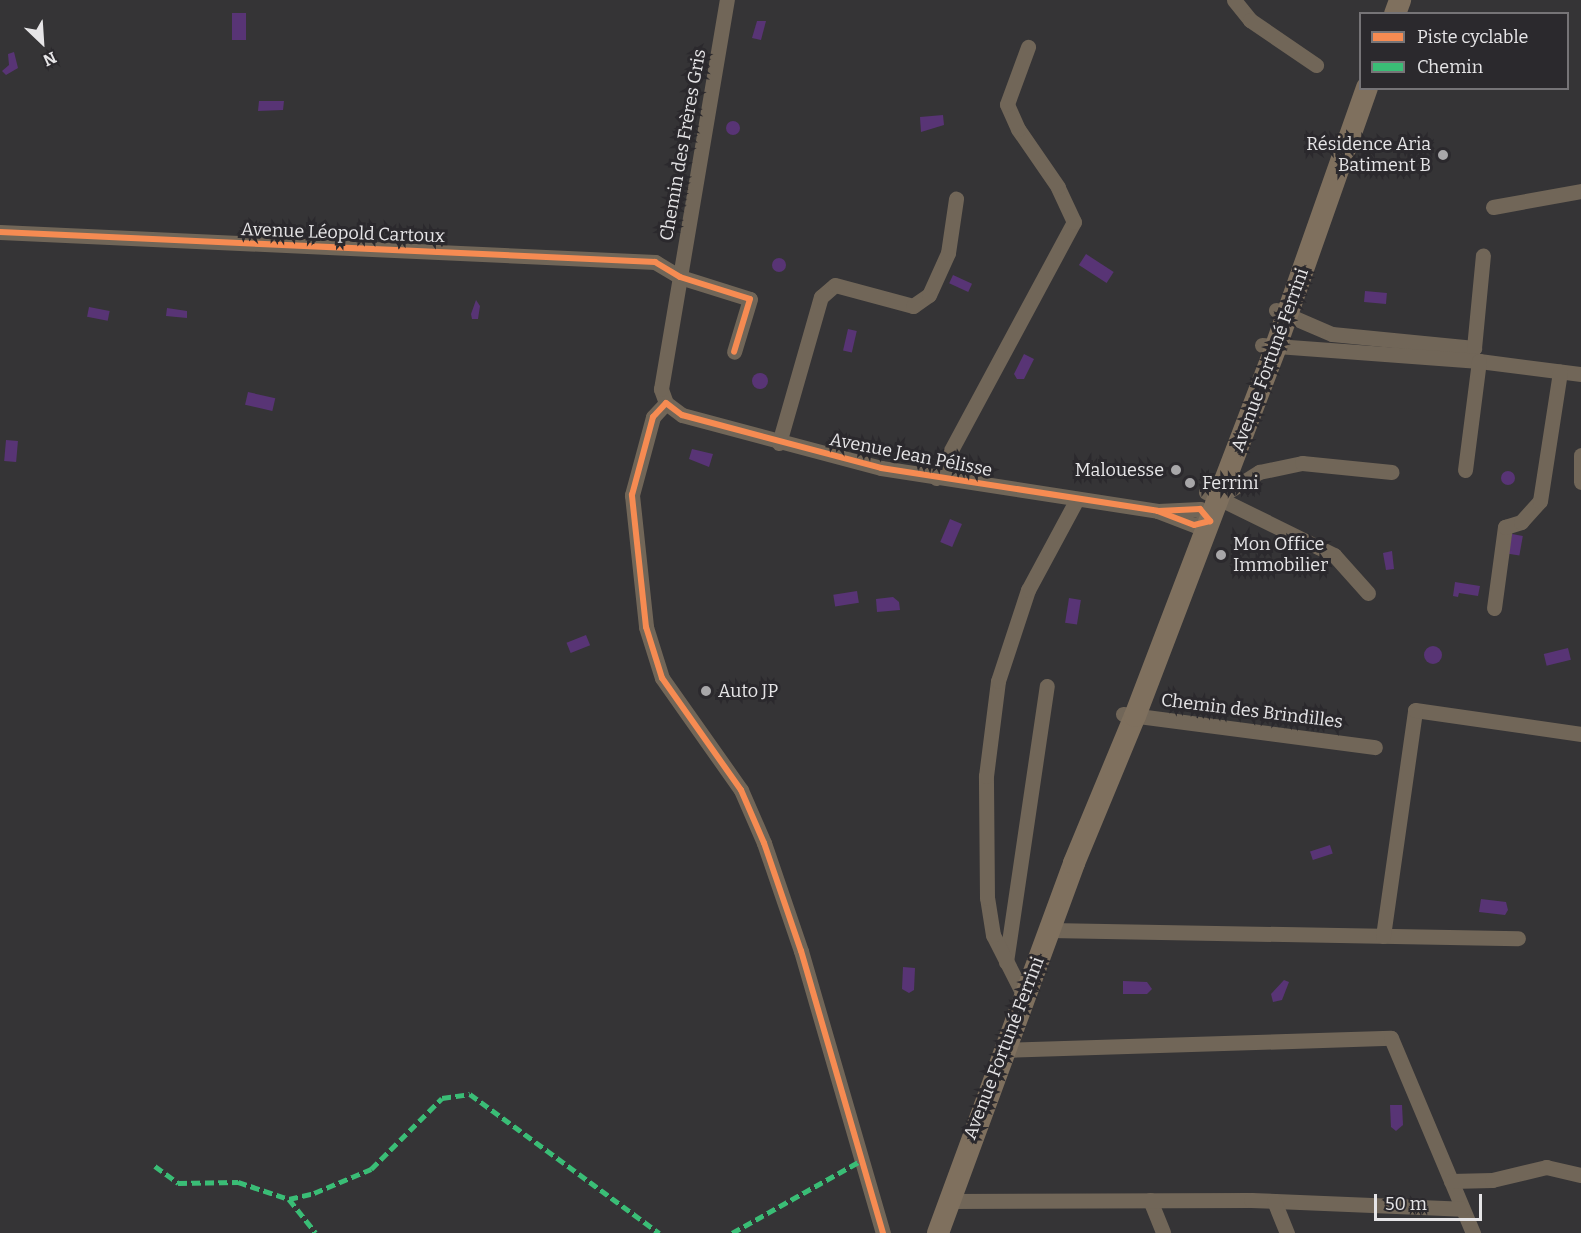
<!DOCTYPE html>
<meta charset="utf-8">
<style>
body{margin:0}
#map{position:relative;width:1581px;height:1233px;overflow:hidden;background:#353436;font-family:Bitter,serif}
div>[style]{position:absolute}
.water>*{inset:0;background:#583475;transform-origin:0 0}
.round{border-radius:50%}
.minor>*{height:15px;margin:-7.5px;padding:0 7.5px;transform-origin:7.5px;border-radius:7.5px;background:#716658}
.secondary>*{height:22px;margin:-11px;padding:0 11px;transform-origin:11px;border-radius:11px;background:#7f705e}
.quiet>*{height:4.5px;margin-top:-2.25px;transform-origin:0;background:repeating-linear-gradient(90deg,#3abd76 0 9px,transparent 0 13.5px)}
.cycleway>*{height:6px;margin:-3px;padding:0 3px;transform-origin:3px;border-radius:3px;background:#f68b52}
.dots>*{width:16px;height:16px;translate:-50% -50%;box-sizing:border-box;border:3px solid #2b292d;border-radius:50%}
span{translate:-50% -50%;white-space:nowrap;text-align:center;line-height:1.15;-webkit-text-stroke:6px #2b292d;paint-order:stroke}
.street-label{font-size:18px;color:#e6e5e7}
.poi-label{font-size:18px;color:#e6e5e7}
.right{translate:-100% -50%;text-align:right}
.left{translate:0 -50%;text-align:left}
.legend{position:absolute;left:1359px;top:12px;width:210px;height:78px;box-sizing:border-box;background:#2b292d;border:2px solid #767477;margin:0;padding:8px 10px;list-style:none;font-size:18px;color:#e6e5e7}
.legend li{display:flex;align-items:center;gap:12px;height:30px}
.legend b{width:30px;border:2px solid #767477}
.north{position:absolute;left:12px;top:12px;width:60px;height:60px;-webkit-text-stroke:4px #2b292d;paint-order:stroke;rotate:155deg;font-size:16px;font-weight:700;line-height:24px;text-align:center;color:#e6e5e7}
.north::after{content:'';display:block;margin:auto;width:21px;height:27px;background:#e6e5e7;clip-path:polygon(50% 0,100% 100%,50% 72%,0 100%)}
.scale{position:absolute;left:1374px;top:1194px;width:108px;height:27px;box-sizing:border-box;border:3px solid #e6e5e7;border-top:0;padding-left:8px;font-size:18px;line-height:21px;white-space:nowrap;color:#e6e5e7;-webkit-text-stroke:4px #2b292d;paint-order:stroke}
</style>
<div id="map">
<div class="water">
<i style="left:246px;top:13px;width:27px;height:14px;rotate:90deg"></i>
<i style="clip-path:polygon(757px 21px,766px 21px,761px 40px,752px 38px)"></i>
<i style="clip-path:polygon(14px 52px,18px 68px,6px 75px,2px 71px,9px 65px,8px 54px)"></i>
<i style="clip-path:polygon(259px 101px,284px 101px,283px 110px,258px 111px)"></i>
<i style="clip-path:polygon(943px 115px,944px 125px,921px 132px,920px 117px)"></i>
<i class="round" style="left:726px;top:121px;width:14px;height:14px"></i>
<i style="left:1086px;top:254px;width:33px;height:13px;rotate:33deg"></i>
<i class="round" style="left:772px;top:258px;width:14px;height:14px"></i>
<i style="left:953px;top:275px;width:21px;height:9px;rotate:25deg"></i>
<i style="left:1365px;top:291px;width:22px;height:11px;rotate:5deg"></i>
<i style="clip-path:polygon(476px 300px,480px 306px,478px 319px,472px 319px,471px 314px)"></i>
<i style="left:89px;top:307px;width:21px;height:10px;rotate:11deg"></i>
<i style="clip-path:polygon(167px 308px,187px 311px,187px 318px,166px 316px)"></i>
<i style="left:848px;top:329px;width:9px;height:22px;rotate:13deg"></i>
<i style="clip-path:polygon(1024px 354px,1034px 359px,1024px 379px,1017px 379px,1014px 374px)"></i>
<i class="round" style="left:752px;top:373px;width:16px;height:16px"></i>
<i style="left:248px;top:392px;width:28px;height:13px;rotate:13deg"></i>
<i style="left:6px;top:440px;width:12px;height:21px;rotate:5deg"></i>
<i style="clip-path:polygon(692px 449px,713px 454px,709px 467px,689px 459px)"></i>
<i class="round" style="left:1501px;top:471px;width:14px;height:14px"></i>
<i style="left:950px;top:519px;width:13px;height:25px;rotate:23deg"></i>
<i style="left:1512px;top:534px;width:11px;height:20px;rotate:10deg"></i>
<i style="clip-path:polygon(1392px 551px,1394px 569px,1386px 570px,1383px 553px)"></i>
<i style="clip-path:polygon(1455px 582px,1480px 586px,1478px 596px,1459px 593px,1458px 597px,1453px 596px)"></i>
<i style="left:857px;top:591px;width:12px;height:24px;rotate:81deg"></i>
<i style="clip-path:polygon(893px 597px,899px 602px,900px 610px,877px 612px,876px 599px)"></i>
<i style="left:1069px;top:598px;width:12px;height:25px;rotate:9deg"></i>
<i style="left:586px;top:635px;width:11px;height:21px;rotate:68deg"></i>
<i class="round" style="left:1424px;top:646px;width:18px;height:18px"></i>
<i style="left:1568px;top:648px;width:12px;height:25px;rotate:76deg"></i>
<i style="left:1330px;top:845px;width:9px;height:21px;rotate:72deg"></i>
<i style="clip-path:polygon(1481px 899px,1506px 902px,1508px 910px,1505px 915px,1479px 912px)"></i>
<i style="clip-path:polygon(903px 967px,915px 968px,914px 990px,909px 993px,902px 989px)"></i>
<i style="clip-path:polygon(1284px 980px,1289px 982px,1282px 1000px,1273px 1002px,1271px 994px)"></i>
<i style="clip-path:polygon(1123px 981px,1147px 982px,1152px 989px,1147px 994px,1123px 994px)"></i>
<i style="clip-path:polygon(1390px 1105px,1402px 1105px,1403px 1125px,1396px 1131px,1391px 1127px)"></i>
</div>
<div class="minor">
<i style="left:1234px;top:0;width:26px;rotate:51deg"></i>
<i style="left:1250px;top:20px;width:80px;rotate:34.3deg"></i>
<i style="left:1493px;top:207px;width:89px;rotate:-10.3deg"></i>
<i style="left:0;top:232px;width:656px;rotate:2.62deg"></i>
<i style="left:655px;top:262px;width:29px;rotate:31deg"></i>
<i style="left:680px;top:277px;width:73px;rotate:17.4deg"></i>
<i style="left:750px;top:299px;width:55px;rotate:106.8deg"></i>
<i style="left:1276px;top:310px;width:61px;rotate:23.2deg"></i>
<i style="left:1332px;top:334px;width:143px;rotate:5.6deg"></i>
<i style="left:1474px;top:348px;width:93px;rotate:-84.5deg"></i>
<i style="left:1262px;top:345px;width:218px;rotate:4.2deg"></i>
<i style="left:1479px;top:361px;width:103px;rotate:7.3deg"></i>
<i style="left:666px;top:403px;width:19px;rotate:133deg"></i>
<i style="left:653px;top:417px;width:81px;rotate:105.1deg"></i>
<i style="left:632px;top:495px;width:133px;rotate:83.9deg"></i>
<i style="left:646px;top:627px;width:53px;rotate:72.6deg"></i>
<i style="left:662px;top:678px;width:137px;rotate:54.8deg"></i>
<i style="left:741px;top:790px;width:58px;rotate:66.5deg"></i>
<i style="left:764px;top:843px;width:114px;rotate:71.1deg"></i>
<i style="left:801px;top:951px;width:294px;rotate:73.8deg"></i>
<i style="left:666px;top:403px;width:20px;rotate:37deg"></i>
<i style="left:682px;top:415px;width:206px;rotate:14.9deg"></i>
<i style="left:881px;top:468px;width:280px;rotate:8.8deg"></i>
<i style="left:1158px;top:511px;width:42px;rotate:-2.7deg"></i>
<i style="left:1200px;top:509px;width:16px;rotate:50deg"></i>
<i style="left:1210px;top:521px;width:16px;rotate:166deg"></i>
<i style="left:1194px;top:525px;width:39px;rotate:-159deg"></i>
<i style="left:666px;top:403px;width:15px;rotate:-110deg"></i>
<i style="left:661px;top:389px;width:395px;rotate:-80.4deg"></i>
<i style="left:779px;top:443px;width:152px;rotate:-74deg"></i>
<i style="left:821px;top:297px;width:18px;rotate:-41deg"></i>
<i style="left:835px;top:285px;width:81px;rotate:15.1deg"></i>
<i style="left:913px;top:306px;width:19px;rotate:-35deg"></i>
<i style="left:929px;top:295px;width:46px;rotate:-65.7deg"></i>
<i style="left:948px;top:253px;width:55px;rotate:-81.6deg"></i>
<i style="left:1581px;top:455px;width:27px;rotate:90deg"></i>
<i style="left:1465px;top:470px;width:110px;rotate:-82.7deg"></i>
<i style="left:936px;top:478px;width:291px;rotate:-61.7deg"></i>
<i style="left:1074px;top:222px;width:38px;rotate:-115deg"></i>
<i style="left:1058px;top:187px;width:70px;rotate:-124.6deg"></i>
<i style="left:1018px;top:129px;width:27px;rotate:-114deg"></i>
<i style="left:1007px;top:104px;width:61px;rotate:-69.8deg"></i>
<i style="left:1206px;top:492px;width:143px;rotate:26.2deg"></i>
<i style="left:1334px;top:555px;width:51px;rotate:48.2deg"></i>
<i style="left:1218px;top:498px;width:49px;rotate:-32.4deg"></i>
<i style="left:1259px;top:472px;width:44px;rotate:-11.8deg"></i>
<i style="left:1302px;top:463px;width:90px;rotate:5.7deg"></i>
<i style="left:1494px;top:608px;width:82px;rotate:-82.3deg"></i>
<i style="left:1505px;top:527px;width:17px;rotate:-17deg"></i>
<i style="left:1521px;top:522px;width:28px;rotate:-48deg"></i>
<i style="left:1540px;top:501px;width:131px;rotate:-81.2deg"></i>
<i style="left:1123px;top:714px;width:254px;rotate:7.5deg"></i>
<i style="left:1049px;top:930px;width:469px;rotate:1deg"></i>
<i style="left:1383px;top:936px;width:228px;rotate:-81.9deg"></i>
<i style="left:1415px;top:710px;width:168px;rotate:8.2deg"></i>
<i style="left:1006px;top:962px;width:279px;rotate:-81.6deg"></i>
<i style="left:1024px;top:996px;width:68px;rotate:-116.9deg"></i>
<i style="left:993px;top:935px;width:37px;rotate:-99deg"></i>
<i style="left:987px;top:898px;width:122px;rotate:-90.5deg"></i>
<i style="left:986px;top:776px;width:96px;rotate:-82.8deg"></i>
<i style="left:998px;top:681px;width:96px;rotate:-71.8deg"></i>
<i style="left:1028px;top:590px;width:103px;rotate:-61.7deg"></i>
<i style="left:1003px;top:1050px;width:388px;rotate:-1.8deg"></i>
<i style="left:1391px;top:1038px;width:212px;rotate:67.2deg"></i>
<i style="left:1451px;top:1181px;width:41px;rotate:-1.4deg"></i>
<i style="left:1492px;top:1180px;width:56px;rotate:-13.5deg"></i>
<i style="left:1546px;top:1167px;width:36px;rotate:13deg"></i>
<i style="left:1150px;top:1200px;width:35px;rotate:68deg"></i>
<i style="left:948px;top:1201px;width:303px;rotate:-0.2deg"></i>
<i style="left:1251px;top:1200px;width:211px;rotate:2.4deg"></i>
<i style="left:1274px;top:1201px;width:35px;rotate:68deg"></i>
</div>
<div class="secondary">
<i style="left:1395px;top:14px;width:15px;rotate:-70deg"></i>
<i style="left:938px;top:1233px;width:394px;rotate:-69.8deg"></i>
<i style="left:1074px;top:863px;width:159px;rotate:-67.5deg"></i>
<i style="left:1135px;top:716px;width:396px;rotate:-69.1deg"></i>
<i style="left:1276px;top:346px;width:274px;rotate:-70.6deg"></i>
</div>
<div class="quiet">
<i style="left:155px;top:1166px;width:29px;rotate:36deg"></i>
<i style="left:178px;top:1183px;width:60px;rotate:-1deg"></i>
<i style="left:238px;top:1182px;width:54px;rotate:18.4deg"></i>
<i style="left:289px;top:1199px;width:26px;rotate:-13deg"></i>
<i style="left:314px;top:1193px;width:62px;rotate:-22.8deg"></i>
<i style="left:371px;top:1169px;width:100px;rotate:-45deg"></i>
<i style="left:442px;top:1098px;width:28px;rotate:-8deg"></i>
<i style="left:470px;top:1094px;width:235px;rotate:36.3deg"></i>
<i style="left:289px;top:1199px;width:43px;rotate:51.5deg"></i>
<i style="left:732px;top:1233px;width:149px;rotate:-29.3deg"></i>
</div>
<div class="cycleway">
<i style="left:0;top:232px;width:656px;rotate:2.62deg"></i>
<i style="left:655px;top:262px;width:29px;rotate:31deg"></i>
<i style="left:680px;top:277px;width:73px;rotate:17.4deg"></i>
<i style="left:750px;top:299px;width:55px;rotate:106.8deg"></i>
<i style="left:883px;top:1233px;width:294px;rotate:-106.2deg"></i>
<i style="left:801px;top:951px;width:114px;rotate:-108.9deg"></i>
<i style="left:764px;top:843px;width:58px;rotate:-113.5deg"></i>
<i style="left:741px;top:790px;width:137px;rotate:-125.2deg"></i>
<i style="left:662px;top:678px;width:53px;rotate:-107.4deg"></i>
<i style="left:646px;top:627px;width:133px;rotate:-96.1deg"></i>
<i style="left:632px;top:495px;width:81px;rotate:-74.9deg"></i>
<i style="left:653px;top:417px;width:19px;rotate:-47deg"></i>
<i style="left:666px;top:403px;width:20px;rotate:37deg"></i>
<i style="left:682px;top:415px;width:206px;rotate:14.9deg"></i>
<i style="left:881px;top:468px;width:280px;rotate:8.8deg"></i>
<i style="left:1158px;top:511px;width:42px;rotate:-2.7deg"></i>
<i style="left:1200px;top:509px;width:16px;rotate:50deg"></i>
<i style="left:1210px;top:521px;width:16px;rotate:166deg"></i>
<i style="left:1194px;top:525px;width:39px;rotate:-159deg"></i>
</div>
<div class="dots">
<i style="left:1443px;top:155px;background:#a8a7a9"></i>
<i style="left:1176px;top:470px;background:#a8a7a9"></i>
<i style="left:1190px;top:483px;background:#a8a7a9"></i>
<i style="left:1221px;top:555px;background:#a8a7a9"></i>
<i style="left:706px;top:691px;background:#a8a7a9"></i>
</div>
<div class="street-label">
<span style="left:683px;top:145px;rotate:-80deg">Chemin des Frères Gris</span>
<span style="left:343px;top:233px;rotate:2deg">Avenue Léopold Cartoux</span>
<span style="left:1270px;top:360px;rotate:-70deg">Avenue Fortuné Ferrini</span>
<span style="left:911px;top:455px;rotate:11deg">Avenue Jean Pélisse</span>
<span style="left:1252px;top:711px;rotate:7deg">Chemin des Brindilles</span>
<span style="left:1004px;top:1048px;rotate:-69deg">Avenue Fortuné Ferrini</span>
</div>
<div class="poi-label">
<span class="right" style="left:1431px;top:155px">Résidence Aria<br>Batiment B</span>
<span class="right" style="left:1164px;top:470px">Malouesse</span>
<span class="left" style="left:1202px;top:483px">Ferrini</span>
<span class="left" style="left:1233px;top:555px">Mon Office<br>Immobilier</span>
<span class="left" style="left:718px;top:691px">Auto JP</span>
</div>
<ul class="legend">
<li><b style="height:8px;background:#f68b52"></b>Piste cyclable</li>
<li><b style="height:8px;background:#3abd76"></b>Chemin</li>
</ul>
<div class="north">N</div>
<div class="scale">50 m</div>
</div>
